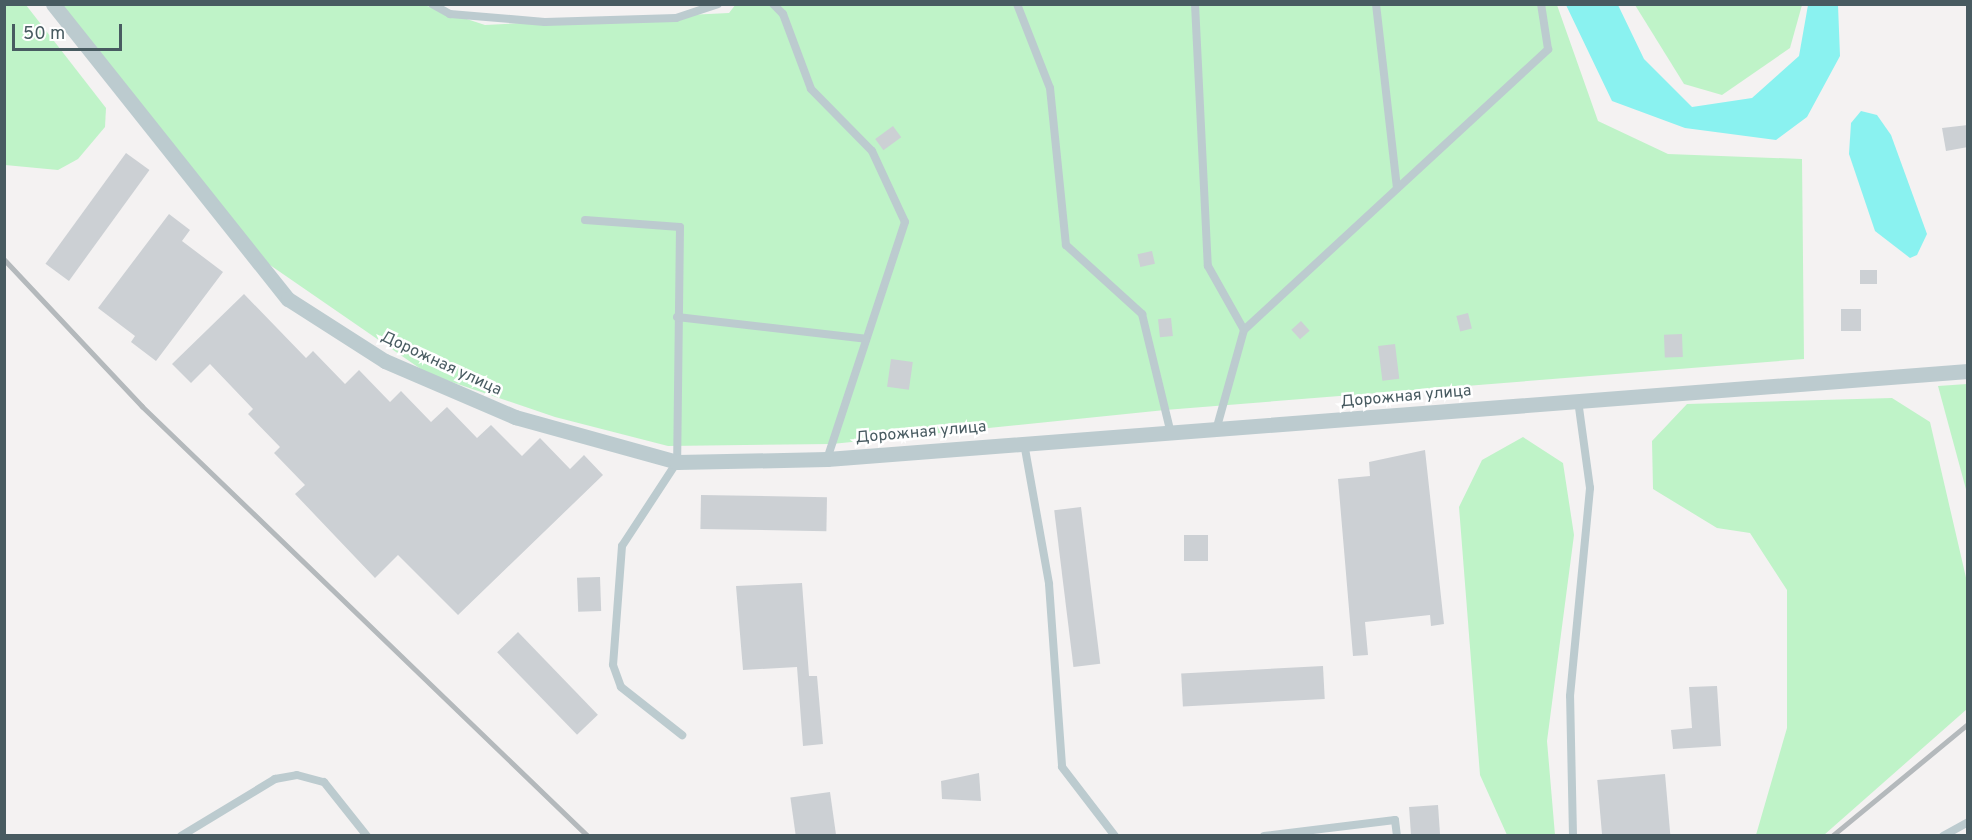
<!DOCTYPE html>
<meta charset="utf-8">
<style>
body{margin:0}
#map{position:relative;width:1972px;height:840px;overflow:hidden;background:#f4f2f2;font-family:Overpass,sans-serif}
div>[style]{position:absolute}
.green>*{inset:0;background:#bff3c8}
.water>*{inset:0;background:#8af2f0}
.building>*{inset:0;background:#ccd0d4;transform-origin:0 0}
.service>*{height:8px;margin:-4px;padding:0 4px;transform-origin:4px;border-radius:4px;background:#bccbcf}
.minor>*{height:15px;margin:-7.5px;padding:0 7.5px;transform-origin:7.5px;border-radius:7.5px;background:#bccbcf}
.rail>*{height:4.5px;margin:-2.25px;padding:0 2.25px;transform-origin:2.25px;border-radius:2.25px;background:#b4b9bc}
span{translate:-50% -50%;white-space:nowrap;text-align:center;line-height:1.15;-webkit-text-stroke:5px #fff;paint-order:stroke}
.street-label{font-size:16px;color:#485b61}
.frame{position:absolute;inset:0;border:6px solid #485b61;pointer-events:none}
.scale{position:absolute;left:12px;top:24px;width:110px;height:27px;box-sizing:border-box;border:3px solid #485b61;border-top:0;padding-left:8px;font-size:18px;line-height:21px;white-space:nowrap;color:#485b61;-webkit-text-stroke:4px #fff;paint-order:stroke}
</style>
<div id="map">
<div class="green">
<i style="clip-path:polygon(5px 4px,26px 5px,106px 108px,105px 127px,78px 159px,58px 170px,5px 165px)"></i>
<i style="clip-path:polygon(421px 4px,485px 25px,729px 13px,736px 4px,1557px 5px,1598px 121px,1668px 154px,1802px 159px,1804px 359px,1165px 410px,832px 444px,668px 446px,555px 417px,428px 374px,267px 263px,62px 5px)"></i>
<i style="clip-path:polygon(1635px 5px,1635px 4px,1802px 5px,1790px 48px,1722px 95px,1684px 84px)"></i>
<i style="clip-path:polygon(1967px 384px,1968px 384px,1967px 493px,1938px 386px)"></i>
<i style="clip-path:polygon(1892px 398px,1930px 422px,1967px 582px,1967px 709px,1824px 835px,1756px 835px,1787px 728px,1787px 590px,1750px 533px,1717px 528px,1653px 489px,1652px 441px,1687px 404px)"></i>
<i style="clip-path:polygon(1523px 437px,1563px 463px,1574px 535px,1547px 741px,1555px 835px,1507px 835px,1480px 775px,1459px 507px,1482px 460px)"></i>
</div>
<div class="water">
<i style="clip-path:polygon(1566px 5px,1618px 5px,1644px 59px,1692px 107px,1752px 98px,1799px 56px,1808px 5px,1838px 5px,1840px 56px,1807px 117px,1776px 140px,1685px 128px,1612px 101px)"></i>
<i style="clip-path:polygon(1861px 111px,1877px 115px,1891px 135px,1927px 234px,1917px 255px,1910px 258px,1875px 231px,1849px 154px,1851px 123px)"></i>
</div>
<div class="building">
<i style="clip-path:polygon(1968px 125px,1968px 147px,1946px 151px,1942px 128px)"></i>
<i style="left:893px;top:126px;width:14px;height:22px;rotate:54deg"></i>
<i style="left:126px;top:153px;width:29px;height:137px;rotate:36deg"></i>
<i style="clip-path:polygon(169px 214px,190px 230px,182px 241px,223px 272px,156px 361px,131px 342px,135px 336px,98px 308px)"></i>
<i style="left:1152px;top:251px;width:13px;height:15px;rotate:77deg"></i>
<i style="left:1860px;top:270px;width:17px;height:14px"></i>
<i style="clip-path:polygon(244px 294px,306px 358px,313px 351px,345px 384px,359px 370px,390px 402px,401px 391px,431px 422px,447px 407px,477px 438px,491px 425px,522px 456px,540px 438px,570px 469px,584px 455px,603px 475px,458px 615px,398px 555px,375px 578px,295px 494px,305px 485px,274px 453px,280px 447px,248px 414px,253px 409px,210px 364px,191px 383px,172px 364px)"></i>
<i style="left:1841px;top:309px;width:20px;height:22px"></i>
<i style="left:1468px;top:313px;width:16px;height:12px;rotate:76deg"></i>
<i style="left:1171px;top:318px;width:18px;height:13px;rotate:84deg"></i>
<i style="left:1301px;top:321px;width:13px;height:13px;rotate:48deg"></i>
<i style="left:1682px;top:334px;width:23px;height:18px;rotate:88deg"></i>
<i style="left:1395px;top:344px;width:35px;height:17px;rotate:83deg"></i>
<i style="left:891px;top:359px;width:22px;height:28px;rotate:8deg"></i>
<i style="clip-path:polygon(1425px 450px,1444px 624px,1431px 626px,1430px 615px,1365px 622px,1368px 655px,1353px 656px,1338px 479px,1370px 476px,1369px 462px)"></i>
<i style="left:701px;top:495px;width:126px;height:34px;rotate:1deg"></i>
<i style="left:1081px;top:507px;width:158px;height:27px;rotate:83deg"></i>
<i style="left:1184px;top:535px;width:24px;height:26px"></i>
<i style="left:600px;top:577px;width:34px;height:23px;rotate:88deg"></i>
<i style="clip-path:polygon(802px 583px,809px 676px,817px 676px,823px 744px,803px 746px,797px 667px,743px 670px,736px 586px)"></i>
<i style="left:518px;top:632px;width:115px;height:29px;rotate:46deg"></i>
<i style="left:1323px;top:666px;width:33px;height:142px;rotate:87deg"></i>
<i style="clip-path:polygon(1717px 686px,1721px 746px,1673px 749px,1671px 730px,1692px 728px,1689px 687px)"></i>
<i style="clip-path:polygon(979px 773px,981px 801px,942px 799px,941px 781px)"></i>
<i style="left:1665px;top:774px;width:62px;height:68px;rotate:85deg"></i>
<i style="left:830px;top:792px;width:44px;height:40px;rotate:82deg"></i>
<i style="left:1438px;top:805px;width:31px;height:29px;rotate:86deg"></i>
</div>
<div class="service">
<i style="left:432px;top:4px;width:21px;rotate:29deg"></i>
<i style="left:450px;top:14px;width:95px;rotate:4.8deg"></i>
<i style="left:545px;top:22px;width:131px;rotate:-1.7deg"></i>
<i style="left:676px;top:18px;width:44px;rotate:-18.4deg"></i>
<i style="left:773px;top:4px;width:14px;rotate:45deg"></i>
<i style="left:783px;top:14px;width:80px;rotate:69.5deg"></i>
<i style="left:811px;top:89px;width:87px;rotate:45.5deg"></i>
<i style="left:872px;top:151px;width:78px;rotate:65.1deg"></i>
<i style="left:905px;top:222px;width:250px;rotate:108.2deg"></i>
<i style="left:1017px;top:4px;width:90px;rotate:68.6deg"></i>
<i style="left:1050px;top:88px;width:158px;rotate:84.2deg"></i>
<i style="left:1066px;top:245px;width:103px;rotate:42.2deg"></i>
<i style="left:1142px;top:314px;width:123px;rotate:76.4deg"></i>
<i style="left:1195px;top:4px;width:262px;rotate:87.2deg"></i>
<i style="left:1208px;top:266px;width:73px;rotate:60.6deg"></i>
<i style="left:1244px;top:330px;width:104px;rotate:105.6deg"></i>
<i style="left:1376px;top:4px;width:185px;rotate:83.5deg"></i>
<i style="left:585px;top:220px;width:95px;rotate:4.2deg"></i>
<i style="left:680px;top:227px;width:235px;rotate:90.7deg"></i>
<i style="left:677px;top:462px;width:100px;rotate:123.2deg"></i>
<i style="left:622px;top:546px;width:119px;rotate:94.3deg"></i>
<i style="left:613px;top:665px;width:23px;rotate:70deg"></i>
<i style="left:621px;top:687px;width:78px;rotate:38.2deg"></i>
<i style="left:677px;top:317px;width:190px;rotate:6.6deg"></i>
<i style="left:1244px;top:330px;width:414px;rotate:-42.7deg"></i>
<i style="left:1548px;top:49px;width:46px;rotate:-98.8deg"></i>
<i style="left:1024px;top:443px;width:143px;rotate:79.9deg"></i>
<i style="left:1049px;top:584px;width:183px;rotate:85.9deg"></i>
<i style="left:1062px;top:767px;width:87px;rotate:52.5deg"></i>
<i style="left:181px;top:836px;width:110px;rotate:-31.2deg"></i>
<i style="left:275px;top:779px;width:22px;rotate:-10deg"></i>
<i style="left:297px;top:775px;width:28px;rotate:15deg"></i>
<i style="left:324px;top:782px;width:69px;rotate:51.5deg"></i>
<i style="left:1264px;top:836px;width:132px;rotate:-7deg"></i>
<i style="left:1395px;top:820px;width:16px;rotate:83deg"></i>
<i style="left:1573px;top:836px;width:140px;rotate:-91.2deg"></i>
<i style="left:1570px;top:696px;width:209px;rotate:-84.5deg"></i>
<i style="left:1590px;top:488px;width:89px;rotate:-97.8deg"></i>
<i style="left:1943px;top:836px;width:29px;rotate:-29deg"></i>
</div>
<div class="minor">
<i style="left:53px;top:4px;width:377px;rotate:51.5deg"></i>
<i style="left:288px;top:299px;width:115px;rotate:32.6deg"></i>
<i style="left:385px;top:361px;width:142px;rotate:23.3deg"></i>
<i style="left:515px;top:417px;width:168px;rotate:15.5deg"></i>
<i style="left:677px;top:462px;width:150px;rotate:-1.1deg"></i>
<i style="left:827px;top:459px;width:1144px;rotate:-4.41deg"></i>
</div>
<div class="rail">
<i style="left:4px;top:259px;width:202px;rotate:46.8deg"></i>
<i style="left:142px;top:406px;width:620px;rotate:43.95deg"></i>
<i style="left:1832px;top:836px;width:176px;rotate:-39.5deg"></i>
</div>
<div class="street-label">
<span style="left:441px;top:364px;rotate:25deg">Дорожная улица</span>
<span style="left:1406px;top:397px;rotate:-5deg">Дорожная улица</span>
<span style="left:921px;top:433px;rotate:-5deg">Дорожная улица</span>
</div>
<div class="frame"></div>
<div class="scale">50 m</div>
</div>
